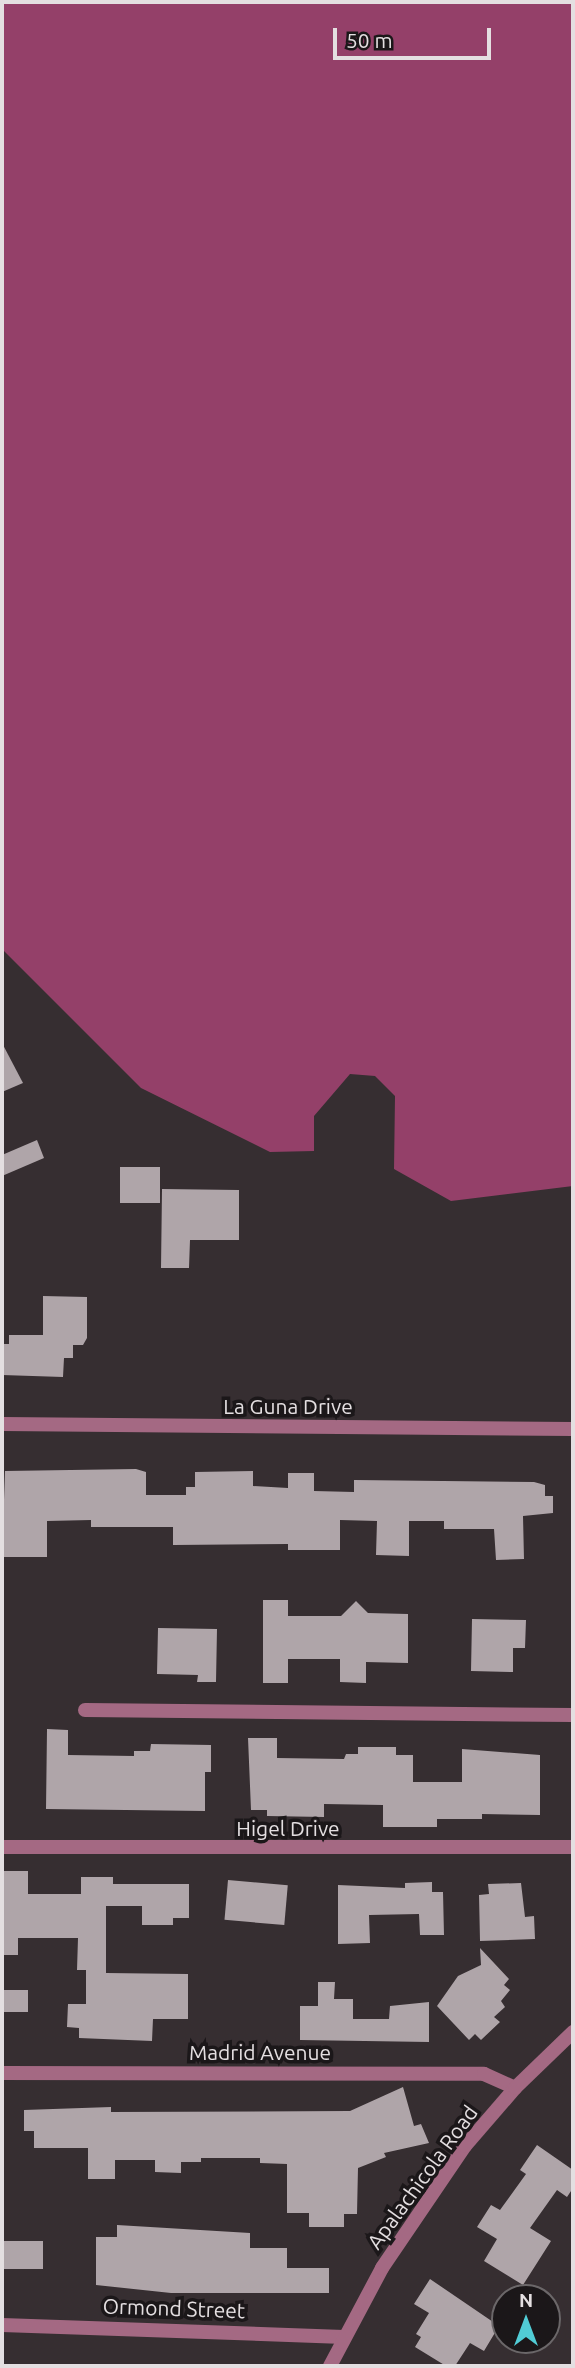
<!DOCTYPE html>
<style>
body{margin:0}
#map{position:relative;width:575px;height:2368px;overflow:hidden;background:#362e31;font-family:Ubuntu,sans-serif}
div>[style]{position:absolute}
.water>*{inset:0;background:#944069}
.building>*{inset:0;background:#afa5a9;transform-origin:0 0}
.minor>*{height:14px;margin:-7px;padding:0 7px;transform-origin:7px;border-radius:7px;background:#a46983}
.tertiary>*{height:14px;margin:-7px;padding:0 7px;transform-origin:7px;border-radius:7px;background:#a46983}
span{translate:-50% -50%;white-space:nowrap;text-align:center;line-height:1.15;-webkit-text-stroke:7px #1b1719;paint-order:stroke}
.street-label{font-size:21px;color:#e4dfe1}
.frame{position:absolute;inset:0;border:4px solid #e4dfe1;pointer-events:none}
.north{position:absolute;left:491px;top:2284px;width:70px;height:70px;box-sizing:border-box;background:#1b1719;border:2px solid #6b6769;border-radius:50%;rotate:0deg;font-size:19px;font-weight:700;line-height:28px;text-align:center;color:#e4dfe1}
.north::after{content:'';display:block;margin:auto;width:24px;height:32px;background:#51ccd5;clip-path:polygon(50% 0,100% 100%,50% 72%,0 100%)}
.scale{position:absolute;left:333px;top:28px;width:158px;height:32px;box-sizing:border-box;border:4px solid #e4dfe1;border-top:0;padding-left:9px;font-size:21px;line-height:24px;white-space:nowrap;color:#e4dfe1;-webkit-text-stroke:5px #1b1719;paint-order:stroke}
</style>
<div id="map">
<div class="water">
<i style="clip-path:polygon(2px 2px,573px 2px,573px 1186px,451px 1201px,394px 1169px,395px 1096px,375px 1076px,350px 1074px,314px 1116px,314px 1151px,270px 1152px,141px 1088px,2px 949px)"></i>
</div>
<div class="building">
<i style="clip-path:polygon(2px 1043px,23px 1083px,2px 1092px)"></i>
<i style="clip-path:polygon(37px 1140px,44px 1158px,2px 1176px,2px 1155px)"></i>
<i style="left:120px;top:1167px;width:40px;height:36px"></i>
<i style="clip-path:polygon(162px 1189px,239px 1190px,239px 1240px,190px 1240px,189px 1268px,161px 1268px)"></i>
<i style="clip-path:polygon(43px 1296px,87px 1297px,87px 1338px,83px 1345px,73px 1345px,73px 1358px,64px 1358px,63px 1377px,2px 1375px,2px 1344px,9px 1344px,9px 1335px,43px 1335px)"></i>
<i style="clip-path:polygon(136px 1469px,146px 1472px,146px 1495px,186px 1495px,186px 1487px,195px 1487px,195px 1472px,253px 1471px,253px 1486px,288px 1488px,288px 1473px,314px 1473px,314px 1491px,354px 1492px,354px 1480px,534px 1482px,545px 1485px,545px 1496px,553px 1496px,553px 1513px,523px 1516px,524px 1559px,496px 1560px,494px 1529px,444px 1529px,444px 1521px,409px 1521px,409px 1556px,376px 1555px,377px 1521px,340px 1520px,340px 1550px,288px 1550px,288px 1544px,173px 1545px,173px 1527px,91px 1527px,91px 1520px,47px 1521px,47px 1557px,2px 1557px,5px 1471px)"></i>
<i style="clip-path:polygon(263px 1600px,288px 1600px,288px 1616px,341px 1616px,356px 1601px,368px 1613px,408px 1614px,408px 1663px,366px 1662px,366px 1683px,340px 1682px,340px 1659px,288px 1659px,288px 1683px,263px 1683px)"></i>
<i style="clip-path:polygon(472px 1619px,526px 1620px,525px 1648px,513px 1648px,513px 1672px,471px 1671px)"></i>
<i style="clip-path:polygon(158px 1628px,217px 1629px,216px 1682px,197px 1682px,198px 1675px,157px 1674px)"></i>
<i style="clip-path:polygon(47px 1729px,68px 1730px,68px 1755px,134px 1756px,134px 1751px,150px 1751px,151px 1744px,211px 1745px,211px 1772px,205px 1772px,205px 1811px,46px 1809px)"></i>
<i style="clip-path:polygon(248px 1738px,277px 1738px,277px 1758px,344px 1759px,346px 1754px,358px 1754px,358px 1747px,396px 1747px,396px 1755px,413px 1755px,413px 1782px,462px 1782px,462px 1749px,540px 1755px,540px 1815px,482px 1814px,482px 1819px,437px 1819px,437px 1827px,383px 1827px,383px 1805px,324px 1804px,324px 1817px,267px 1816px,267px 1810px,251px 1810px)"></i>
<i style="clip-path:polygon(2px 1871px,28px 1871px,28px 1894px,81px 1894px,81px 1877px,113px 1877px,113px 1884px,189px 1884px,189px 1918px,173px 1918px,173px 1925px,142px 1925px,142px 1906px,106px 1906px,106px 1973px,188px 1974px,188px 2019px,153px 2019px,152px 2041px,79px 2038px,79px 2028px,67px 2027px,68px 2004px,86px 2004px,86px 1970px,77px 1970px,78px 1938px,18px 1938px,18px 1955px,2px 1955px)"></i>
<i style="left:228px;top:1880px;width:60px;height:40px;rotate:5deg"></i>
<i style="clip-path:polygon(432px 1882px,432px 1892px,443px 1892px,444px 1935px,420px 1935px,419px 1914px,369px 1915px,370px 1943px,338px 1944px,338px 1885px,405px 1888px,405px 1883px)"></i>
<i style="clip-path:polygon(521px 1883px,525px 1917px,534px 1916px,535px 1939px,480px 1941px,479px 1895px,489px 1894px,488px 1884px)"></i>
<i style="clip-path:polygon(480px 1948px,509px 1979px,504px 1985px,510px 1990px,501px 2001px,505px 2007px,494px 2017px,500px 2022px,481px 2040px,475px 2034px,469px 2040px,437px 2006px,458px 1976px,481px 1965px)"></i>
<i style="clip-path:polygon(318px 1982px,335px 1982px,334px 1999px,353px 1999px,353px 2019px,389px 2019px,390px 2006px,429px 2002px,429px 2042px,300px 2040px,300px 2006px,318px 2006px)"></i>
<i style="left:3px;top:1990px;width:25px;height:22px"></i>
<i style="clip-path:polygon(403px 2087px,414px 2126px,421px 2124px,429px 2143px,384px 2153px,386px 2157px,358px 2168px,357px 2214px,344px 2214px,344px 2227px,309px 2227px,309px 2213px,287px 2213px,287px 2164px,260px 2163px,260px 2158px,201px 2158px,201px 2162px,181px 2162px,181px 2173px,155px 2172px,155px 2160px,115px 2160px,115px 2179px,88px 2179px,88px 2148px,34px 2148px,34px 2131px,24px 2131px,24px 2110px,111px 2107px,111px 2112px,350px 2111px)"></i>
<i style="clip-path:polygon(537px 2145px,573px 2170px,573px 2188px,567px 2197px,557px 2190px,530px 2228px,551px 2241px,523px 2285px,484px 2261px,497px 2239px,477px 2227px,491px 2205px,500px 2210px,526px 2174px,520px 2170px)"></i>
<i style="clip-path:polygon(117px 2225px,250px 2233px,250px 2248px,287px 2248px,287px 2268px,329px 2268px,329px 2293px,171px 2293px,96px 2285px,96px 2237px,117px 2237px)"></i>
<i style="left:43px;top:2241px;width:28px;height:40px;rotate:90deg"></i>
<i style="clip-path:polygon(430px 2279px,499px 2326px,484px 2351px,470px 2343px,455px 2366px,446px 2366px,415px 2347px,421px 2337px,416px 2334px,429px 2313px,414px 2304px)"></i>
</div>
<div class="minor">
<i style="left:85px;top:1710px;width:488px;rotate:0.6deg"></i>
<i style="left:2px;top:1847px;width:571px"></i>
<i style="left:2px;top:2073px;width:482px;rotate:0.1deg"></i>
<i style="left:484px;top:2074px;width:34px;rotate:24deg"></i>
<i style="left:2px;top:2325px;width:342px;rotate:2deg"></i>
<i style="left:330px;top:2366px;width:111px;rotate:-62deg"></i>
<i style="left:382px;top:2268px;width:148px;rotate:-55.8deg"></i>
<i style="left:465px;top:2146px;width:77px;rotate:-49.2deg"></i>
<i style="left:515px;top:2088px;width:81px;rotate:-44deg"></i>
</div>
<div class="tertiary">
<i style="left:2px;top:1424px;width:571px;rotate:0.5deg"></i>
</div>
<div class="street-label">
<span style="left:288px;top:1406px">La Guna Drive</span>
<span style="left:288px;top:1828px">Higel Drive</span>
<span style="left:260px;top:2052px">Madrid Avenue</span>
<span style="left:422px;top:2177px;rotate:-54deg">Apalachicola Road</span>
<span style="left:174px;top:2308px;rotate:2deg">Ormond Street</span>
</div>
<div class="frame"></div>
<div class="north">N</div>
<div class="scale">50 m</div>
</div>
